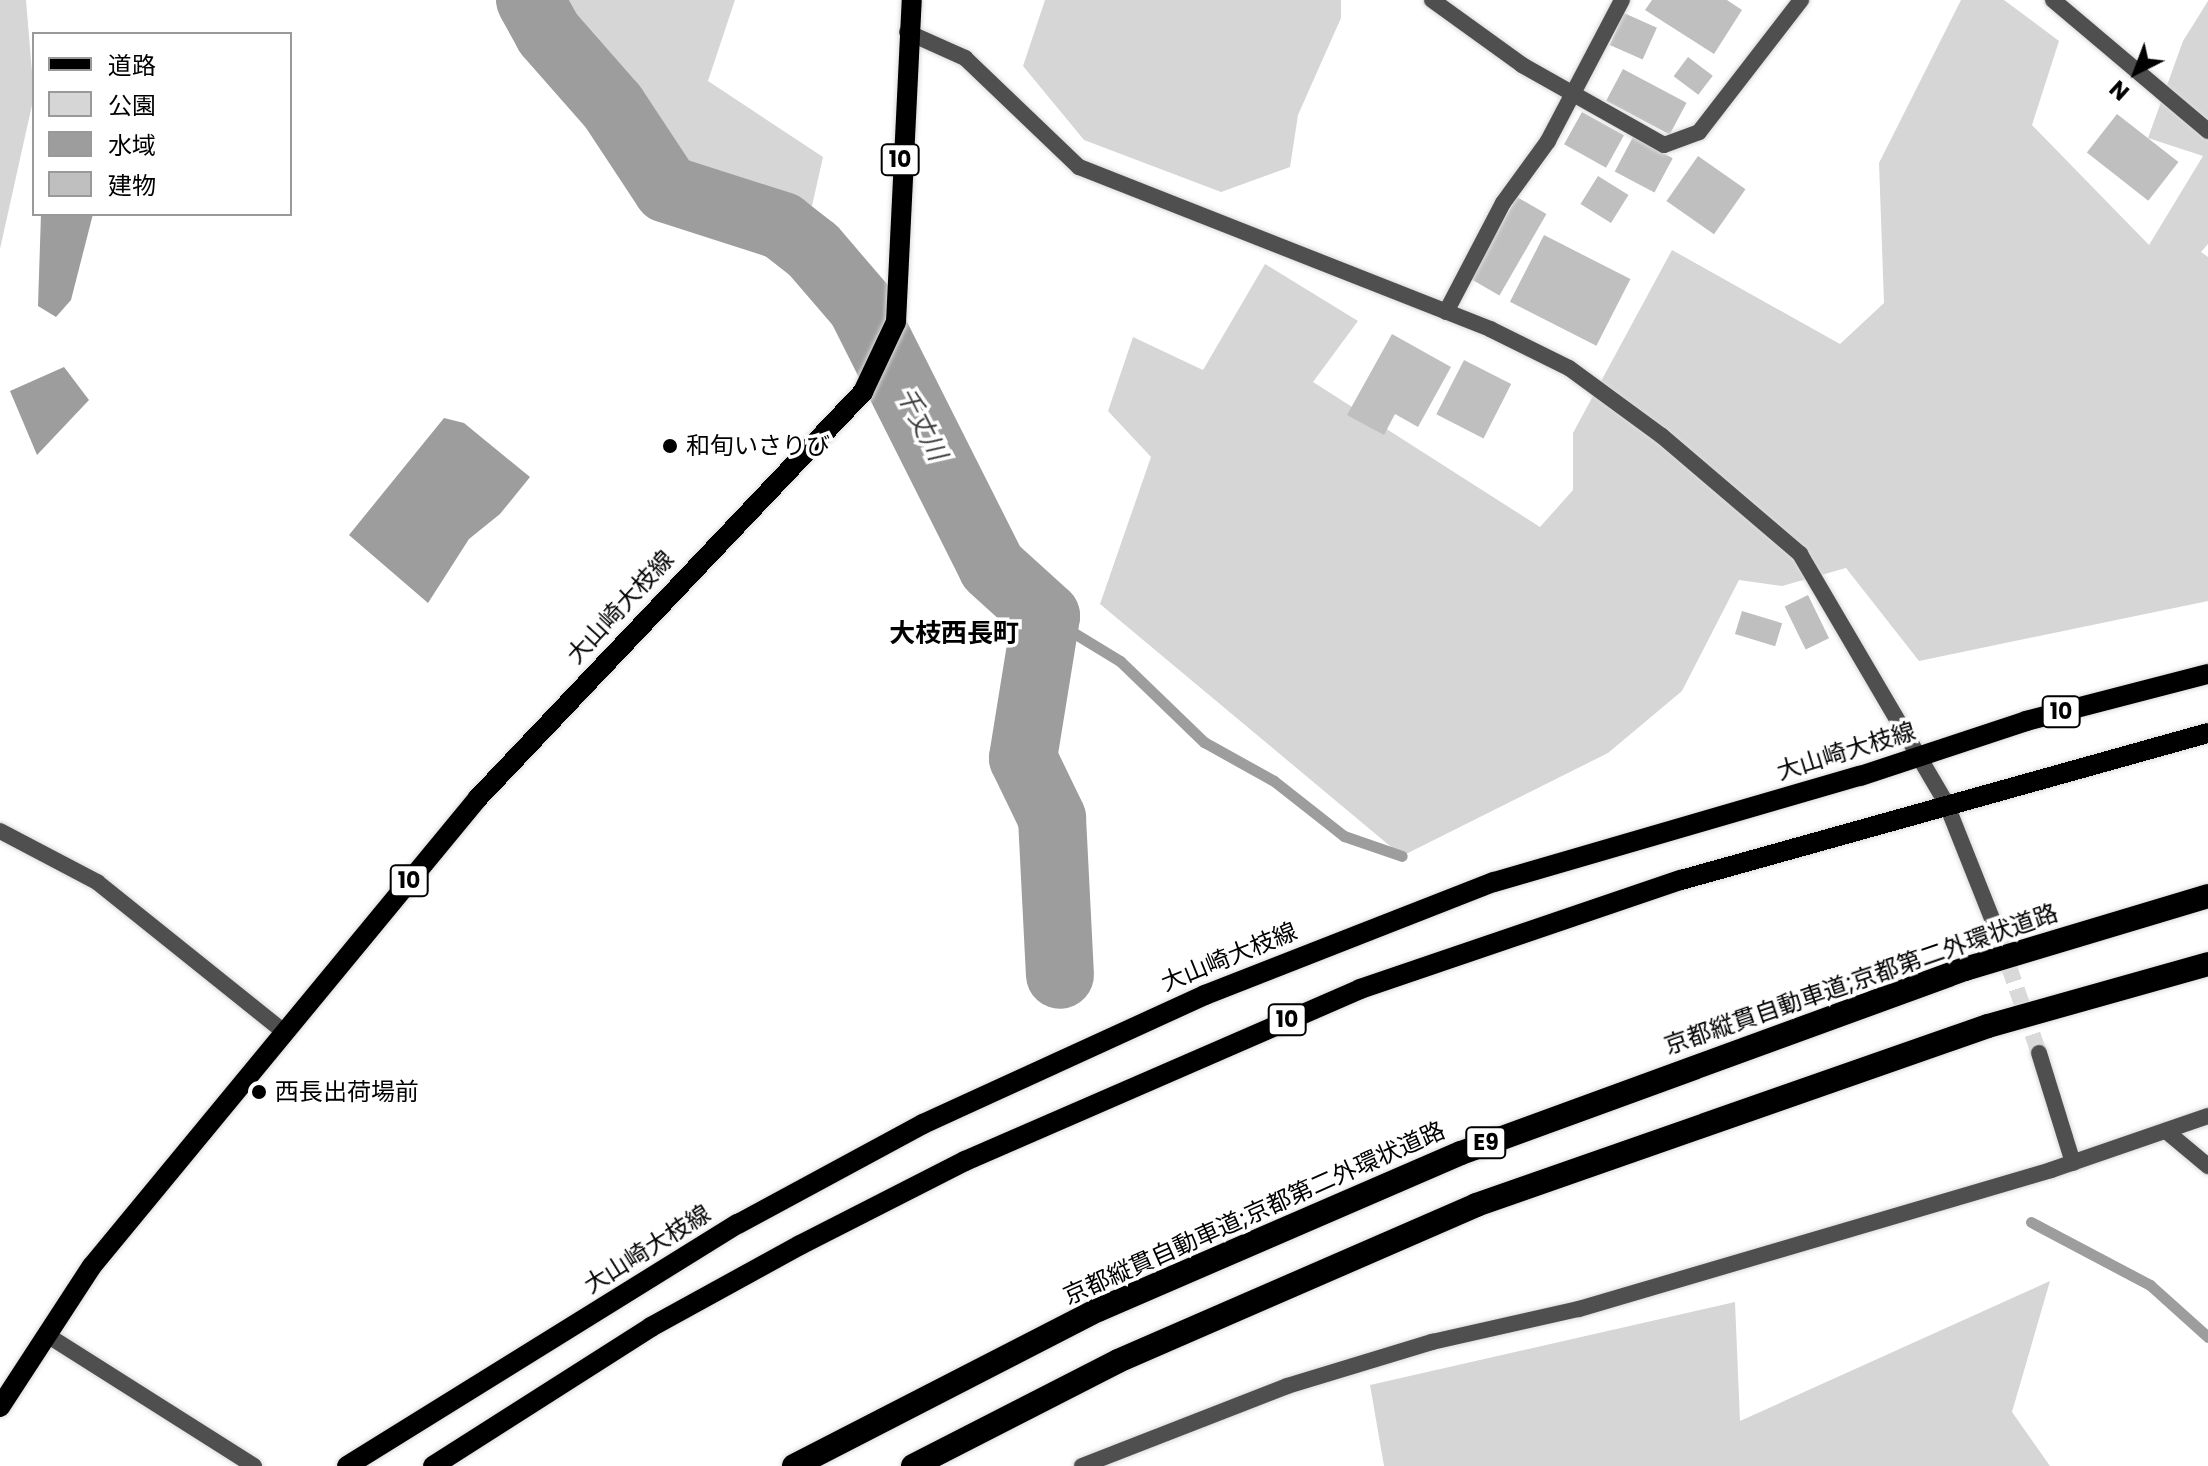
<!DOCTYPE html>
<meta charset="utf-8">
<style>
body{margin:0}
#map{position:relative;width:2208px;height:1466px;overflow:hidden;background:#fff;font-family:Poppins,"Noto Sans JP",sans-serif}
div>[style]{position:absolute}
.green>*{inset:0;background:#d6d6d6}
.water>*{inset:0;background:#9d9d9d}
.stream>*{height:11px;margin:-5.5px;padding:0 5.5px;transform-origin:5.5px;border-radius:5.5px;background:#9d9d9d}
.river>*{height:68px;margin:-34px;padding:0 34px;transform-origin:34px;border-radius:34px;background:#9d9d9d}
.building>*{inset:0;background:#bfbfbf;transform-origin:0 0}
.minor-tunnel>*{height:16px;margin-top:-8px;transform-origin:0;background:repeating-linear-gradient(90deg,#d9d9d9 0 16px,transparent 0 24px)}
.roads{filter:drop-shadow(0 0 2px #dbdbdb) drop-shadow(0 0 2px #dbdbdb)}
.service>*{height:16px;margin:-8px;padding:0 8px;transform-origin:8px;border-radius:8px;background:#4f4f4f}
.minor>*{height:16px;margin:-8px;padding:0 8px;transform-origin:8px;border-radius:8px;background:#4f4f4f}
.primary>*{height:20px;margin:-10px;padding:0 10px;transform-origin:10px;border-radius:10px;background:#000}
.motorway>*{height:24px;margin:-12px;padding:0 12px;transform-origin:12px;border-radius:12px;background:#000}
.dots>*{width:22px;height:22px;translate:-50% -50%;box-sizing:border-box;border:4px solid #fff;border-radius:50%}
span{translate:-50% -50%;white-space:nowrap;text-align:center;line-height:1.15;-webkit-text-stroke:7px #fff;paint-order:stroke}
.shield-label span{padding:2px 6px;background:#fff;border:2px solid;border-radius:6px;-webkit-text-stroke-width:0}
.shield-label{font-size:22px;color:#000;font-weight:700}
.poi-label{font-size:24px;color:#000}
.left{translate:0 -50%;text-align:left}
.street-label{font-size:24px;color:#000}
.water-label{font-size:26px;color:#3e3e3e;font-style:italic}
.neighbourhood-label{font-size:26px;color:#000;font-weight:700}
.legend{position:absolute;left:32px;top:32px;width:260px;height:184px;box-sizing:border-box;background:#fff;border:2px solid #999;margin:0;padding:10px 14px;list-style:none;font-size:24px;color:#000}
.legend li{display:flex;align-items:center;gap:16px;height:40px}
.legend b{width:40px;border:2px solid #999}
.north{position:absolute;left:2096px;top:32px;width:80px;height:80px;-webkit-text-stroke:6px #fff;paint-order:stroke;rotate:222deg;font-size:22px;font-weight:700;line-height:32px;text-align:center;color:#000}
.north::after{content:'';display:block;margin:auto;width:28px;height:36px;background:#000;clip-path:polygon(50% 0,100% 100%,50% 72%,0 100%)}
</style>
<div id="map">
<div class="green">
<i style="clip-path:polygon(0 0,26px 0,34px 96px,0 249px)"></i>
<i style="clip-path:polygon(561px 0,735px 0,708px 81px,823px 157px,810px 215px,687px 174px)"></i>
<i style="clip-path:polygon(1045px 0,1341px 0,1341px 18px,1298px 115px,1290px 167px,1221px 192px,1084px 140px,1023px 66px)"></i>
<i style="clip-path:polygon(1961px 0,2004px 0,2059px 41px,2032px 125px,2149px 245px,2203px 156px,2148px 138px,2183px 41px,2208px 1px,2208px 244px,2201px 252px,2208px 257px,2208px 601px,1919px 661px,1846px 568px,1782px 586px,1739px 580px,1682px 691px,1608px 753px,1402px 856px,1100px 604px,1151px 457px,1108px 411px,1133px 337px,1203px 370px,1265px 264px,1358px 321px,1313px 382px,1540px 527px,1573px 490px,1573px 433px,1672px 250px,1840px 344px,1884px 303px,1879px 163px)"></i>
<i style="clip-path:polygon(2050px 1281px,2012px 1412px,2050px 1466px,1384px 1466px,1370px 1385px,1735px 1302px,1740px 1421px)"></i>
</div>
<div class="water">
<i style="clip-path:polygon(41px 214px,93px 214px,71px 300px,56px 317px,38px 306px)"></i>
<i style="clip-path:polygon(64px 367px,89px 400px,37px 455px,10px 391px)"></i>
<i style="clip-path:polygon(444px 418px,464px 423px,530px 477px,500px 514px,469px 539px,428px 603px,349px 535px)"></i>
</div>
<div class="stream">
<i style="left:1046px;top:616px;width:87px;rotate:31.3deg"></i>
<i style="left:1120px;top:661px;width:117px;rotate:44deg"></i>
<i style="left:1204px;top:742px;width:80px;rotate:29.1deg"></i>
<i style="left:1274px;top:781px;width:89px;rotate:38.2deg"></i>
<i style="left:1344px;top:836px;width:61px;rotate:19deg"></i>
<i style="left:2031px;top:1222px;width:135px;rotate:27.9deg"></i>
<i style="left:2150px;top:1285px;width:78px;rotate:41.9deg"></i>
</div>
<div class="river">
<i style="left:530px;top:0;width:38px;rotate:61deg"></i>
<i style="left:548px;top:33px;width:98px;rotate:48.7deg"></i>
<i style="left:613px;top:107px;width:98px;rotate:56.6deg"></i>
<i style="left:667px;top:189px;width:121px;rotate:17.8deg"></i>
<i style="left:782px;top:226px;width:39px;rotate:38deg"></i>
<i style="left:813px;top:250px;width:74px;rotate:49.4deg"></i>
<i style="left:861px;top:306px;width:292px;rotate:63.3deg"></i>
<i style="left:992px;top:567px;width:73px;rotate:42.2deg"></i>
<i style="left:1046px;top:616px;width:144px;rotate:99.2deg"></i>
<i style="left:1023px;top:758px;width:67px;rotate:64.2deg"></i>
<i style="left:1052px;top:818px;width:157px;rotate:87.1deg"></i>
</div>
<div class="building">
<i style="clip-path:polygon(1652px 0,1727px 0,1742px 10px,1714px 54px,1645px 10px)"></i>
<i style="left:1624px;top:13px;width:36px;height:35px;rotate:24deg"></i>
<i style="left:1688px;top:57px;width:31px;height:24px;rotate:37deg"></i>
<i style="left:1623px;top:69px;width:72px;height:36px;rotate:28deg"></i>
<i style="left:1582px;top:112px;width:48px;height:37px;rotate:29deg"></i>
<i style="left:2117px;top:114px;width:78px;height:49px;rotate:38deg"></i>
<i style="left:1633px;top:137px;width:45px;height:39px;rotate:28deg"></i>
<i style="left:1698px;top:156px;width:58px;height:55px;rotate:35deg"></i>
<i style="left:1598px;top:176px;width:36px;height:33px;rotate:32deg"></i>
<i style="left:1517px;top:197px;width:34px;height:94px;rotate:30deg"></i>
<i style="left:1544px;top:235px;width:97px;height:75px;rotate:27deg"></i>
<i style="clip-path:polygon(1392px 334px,1451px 367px,1418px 427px,1395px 414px,1384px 435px,1347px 415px)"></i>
<i style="left:1464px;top:360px;width:53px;height:61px;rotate:27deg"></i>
<i style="left:1808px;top:595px;width:48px;height:26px;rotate:64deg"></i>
<i style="left:1742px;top:611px;width:42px;height:24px;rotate:17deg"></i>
</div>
<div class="minor-tunnel">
<i style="left:1993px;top:921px;width:140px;rotate:70.8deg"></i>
</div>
<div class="roads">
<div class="service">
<i style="left:1432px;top:0;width:111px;rotate:35.8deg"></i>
<i style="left:1522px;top:65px;width:163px;rotate:29.4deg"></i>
<i style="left:1664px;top:145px;width:37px;rotate:-20deg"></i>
<i style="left:1699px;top:132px;width:167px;rotate:-52.3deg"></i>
<i style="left:2053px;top:0;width:203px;rotate:40.2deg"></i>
<i style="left:1446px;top:312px;width:123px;rotate:-62.4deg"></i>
<i style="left:1503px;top:203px;width:77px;rotate:-54deg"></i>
<i style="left:1548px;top:141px;width:159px;rotate:-62.3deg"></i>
<i style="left:47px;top:1335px;width:245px;rotate:32.3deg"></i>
</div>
<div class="minor">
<i style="left:907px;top:32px;width:64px;rotate:24.1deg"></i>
<i style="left:965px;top:58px;width:158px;rotate:43.7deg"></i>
<i style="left:1079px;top:167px;width:442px;rotate:21.5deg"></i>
<i style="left:1490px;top:329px;width:88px;rotate:26.3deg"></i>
<i style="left:1569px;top:368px;width:115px;rotate:36.2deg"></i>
<i style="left:1662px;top:436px;width:182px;rotate:40.5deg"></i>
<i style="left:1800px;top:554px;width:289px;rotate:59.6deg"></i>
<i style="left:1946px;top:803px;width:127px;rotate:68.3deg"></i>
<i style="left:0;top:831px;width:110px;rotate:27.7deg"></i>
<i style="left:97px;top:882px;width:237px;rotate:38.7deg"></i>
<i style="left:2039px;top:1053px;width:115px;rotate:72.8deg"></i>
<i style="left:2166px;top:1131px;width:55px;rotate:39.8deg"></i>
<i style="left:1082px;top:1466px;width:220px;rotate:-21.3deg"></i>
<i style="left:1287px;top:1386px;width:152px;rotate:-16.9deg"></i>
<i style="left:1432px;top:1342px;width:151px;rotate:-12.7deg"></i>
<i style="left:1579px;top:1309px;width:492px;rotate:-16.4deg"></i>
<i style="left:2051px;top:1170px;width:166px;rotate:-19deg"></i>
</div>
<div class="primary">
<i style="left:0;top:1407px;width:168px;rotate:-56.9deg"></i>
<i style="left:92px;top:1266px;width:607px;rotate:-50.48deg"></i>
<i style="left:478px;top:798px;width:560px;rotate:-46.52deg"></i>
<i style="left:863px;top:392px;width:77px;rotate:-64.8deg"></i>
<i style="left:896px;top:322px;width:322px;rotate:-87.2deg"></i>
<i style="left:347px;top:1466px;width:460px;rotate:-31.8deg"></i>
<i style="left:738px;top:1224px;width:210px;rotate:-28.4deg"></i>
<i style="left:923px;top:1124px;width:310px;rotate:-24.6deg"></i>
<i style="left:1205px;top:995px;width:310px;rotate:-21.4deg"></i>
<i style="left:1494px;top:882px;width:381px;rotate:-16.2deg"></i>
<i style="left:1860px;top:776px;width:175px;rotate:-18.3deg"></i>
<i style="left:2026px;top:721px;width:188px;rotate:-14.5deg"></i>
<i style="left:433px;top:1466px;width:259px;rotate:-32.5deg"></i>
<i style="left:651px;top:1327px;width:170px;rotate:-28.8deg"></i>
<i style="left:800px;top:1245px;width:185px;rotate:-27deg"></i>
<i style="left:965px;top:1161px;width:431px;rotate:-23.5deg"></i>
<i style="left:1360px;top:989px;width:339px;rotate:-18.8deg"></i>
<i style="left:1681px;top:880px;width:547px;rotate:-15.59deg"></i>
</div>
<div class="motorway">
<i style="left:794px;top:1466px;width:342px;rotate:-27.2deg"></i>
<i style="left:1098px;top:1310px;width:395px;rotate:-23.4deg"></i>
<i style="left:1461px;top:1153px;width:537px;rotate:-20.06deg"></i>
<i style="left:1965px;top:969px;width:254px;rotate:-16.7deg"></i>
<i style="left:913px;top:1466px;width:230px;rotate:-27.1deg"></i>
<i style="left:1118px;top:1361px;width:391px;rotate:-23.5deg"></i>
<i style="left:1476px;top:1205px;width:542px;rotate:-19.27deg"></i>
<i style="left:1988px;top:1026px;width:229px;rotate:-15.7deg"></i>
</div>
</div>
<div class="dots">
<i style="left:670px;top:446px;background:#000"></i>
<i style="left:259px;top:1092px;background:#000"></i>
</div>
<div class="shield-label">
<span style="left:900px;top:160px">10</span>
<span style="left:2061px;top:712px">10</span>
<span style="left:409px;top:881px">10</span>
<span style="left:1287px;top:1020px">10</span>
<span style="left:1486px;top:1143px">E9</span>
</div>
<div class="poi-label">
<span class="left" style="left:686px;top:446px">和旬いさりび</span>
<span class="left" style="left:275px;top:1092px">西長出荷場前</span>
</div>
<div class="street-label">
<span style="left:620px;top:607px;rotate:-47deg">大山崎大枝線</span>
<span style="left:1846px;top:751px;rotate:-17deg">大山崎大枝線</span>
<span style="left:1229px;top:957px;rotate:-22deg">大山崎大枝線</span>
<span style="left:1861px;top:979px;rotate:-19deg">京都縦貫自動車道;京都第二外環状道路</span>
<span style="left:1254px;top:1213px;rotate:-24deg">京都縦貫自動車道;京都第二外環状道路</span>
<span style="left:647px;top:1249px;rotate:-32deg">大山崎大枝線</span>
</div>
<div class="water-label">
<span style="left:921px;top:424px;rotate:63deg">千丈川</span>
</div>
<div class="neighbourhood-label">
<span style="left:954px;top:634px">大枝西長町</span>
</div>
<ul class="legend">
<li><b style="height:10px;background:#000"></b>道路</li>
<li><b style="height:22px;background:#d6d6d6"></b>公園</li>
<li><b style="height:22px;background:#9d9d9d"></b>水域</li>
<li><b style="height:22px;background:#bfbfbf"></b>建物</li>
</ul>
<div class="north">N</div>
</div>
